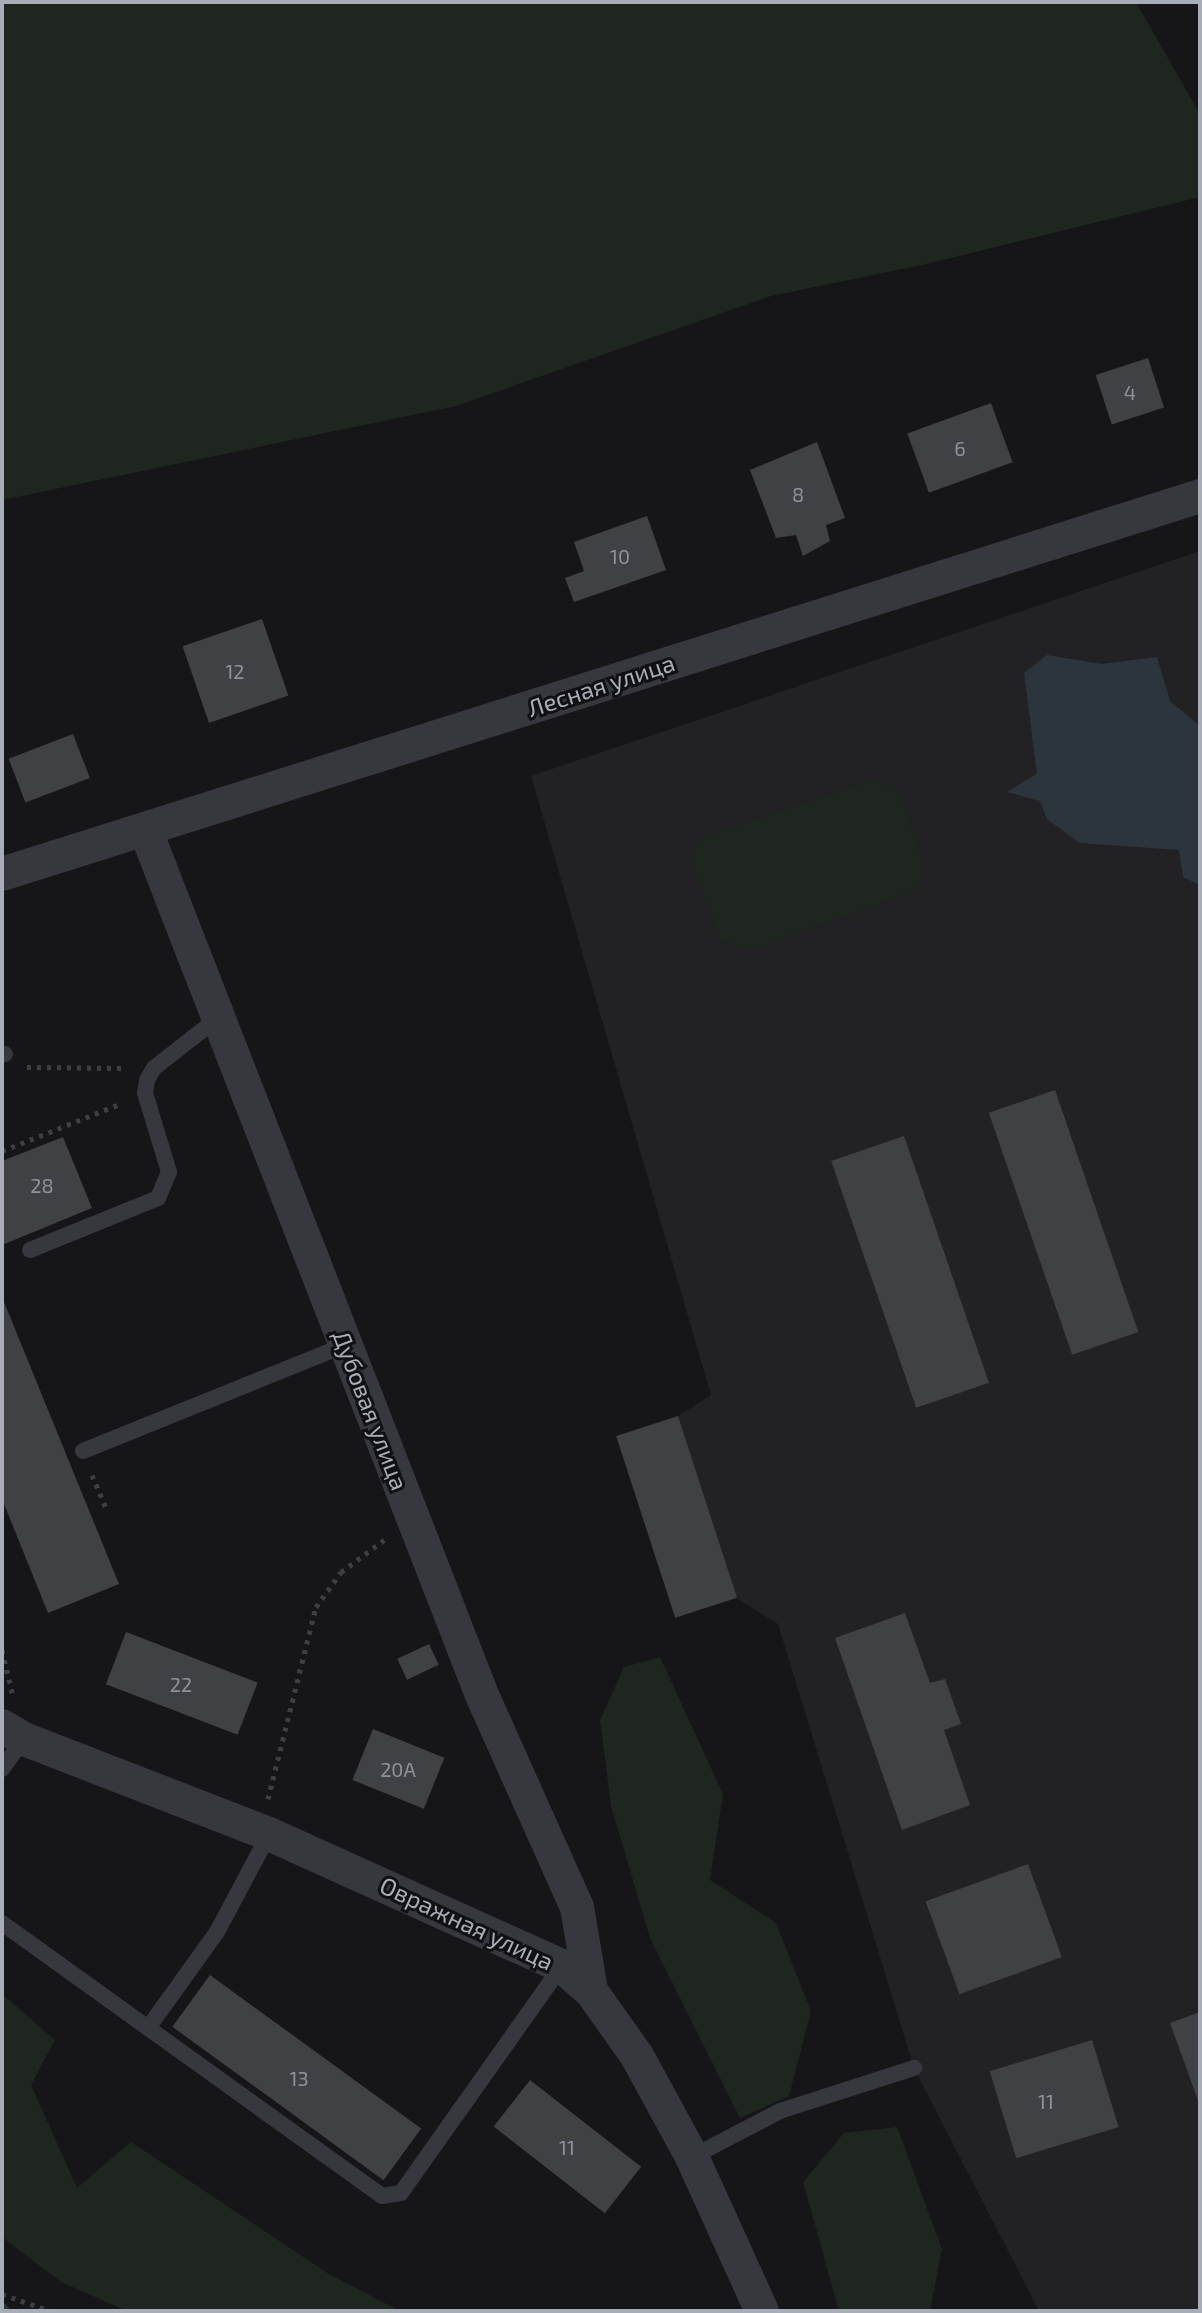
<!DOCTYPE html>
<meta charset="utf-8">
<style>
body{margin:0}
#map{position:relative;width:1202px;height:2313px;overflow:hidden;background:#161618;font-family:"Exo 2",sans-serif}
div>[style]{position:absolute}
.built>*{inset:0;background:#222225}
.green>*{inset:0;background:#1e261f}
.water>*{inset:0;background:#2c353c}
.stream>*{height:11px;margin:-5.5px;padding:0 5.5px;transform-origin:5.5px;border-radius:5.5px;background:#2c353c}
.building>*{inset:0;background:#404145;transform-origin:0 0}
.path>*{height:5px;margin-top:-2.5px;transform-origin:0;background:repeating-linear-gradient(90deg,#3d3f44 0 4px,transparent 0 10px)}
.lane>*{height:16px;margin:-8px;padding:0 8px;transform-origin:8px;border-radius:8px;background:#37383d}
.street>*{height:34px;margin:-17px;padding:0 17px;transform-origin:17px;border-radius:17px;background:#37383d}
span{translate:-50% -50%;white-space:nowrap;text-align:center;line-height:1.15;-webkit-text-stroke:6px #111113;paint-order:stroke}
.number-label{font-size:20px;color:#8e929b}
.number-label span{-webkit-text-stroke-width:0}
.street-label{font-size:24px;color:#a8adb8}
.frame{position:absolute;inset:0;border:4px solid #a8adb8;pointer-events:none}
</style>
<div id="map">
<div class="built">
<i style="clip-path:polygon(1200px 551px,1200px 2311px,1039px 2311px,914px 2068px,778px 1624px,736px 1598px,678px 1416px,711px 1395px,531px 776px)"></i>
</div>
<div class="green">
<i style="clip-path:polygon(2px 2px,1136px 2px,1200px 114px,1200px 197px,922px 265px,771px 296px,456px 406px,2px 500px)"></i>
<i style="clip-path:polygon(868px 781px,894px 786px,902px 797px,923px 863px,918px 890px,747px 951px,720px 939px,691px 859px,698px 840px)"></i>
<i style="clip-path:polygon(660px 1657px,723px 1794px,710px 1880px,776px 1923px,811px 2011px,789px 2096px,740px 2118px,650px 1938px,611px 1806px,600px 1720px,624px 1667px)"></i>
<i style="clip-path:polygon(2px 1994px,55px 2040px,31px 2085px,77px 2188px,131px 2142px,329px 2274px,400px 2311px,127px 2311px,61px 2282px,2px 2237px)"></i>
<i style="clip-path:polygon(897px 2127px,942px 2249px,930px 2311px,839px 2311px,803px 2182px,844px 2133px)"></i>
</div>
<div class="water">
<i style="clip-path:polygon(1047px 655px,1102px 664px,1157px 657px,1170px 701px,1200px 726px,1200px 885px,1183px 877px,1179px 850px,1080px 843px,1047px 819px,1040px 801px,1007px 792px,1037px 774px,1024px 673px)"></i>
</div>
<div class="stream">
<i style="left:2px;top:2308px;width:4px;rotate:56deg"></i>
</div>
<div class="building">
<i style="left:1148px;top:358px;width:52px;height:55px;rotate:72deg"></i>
<i style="left:991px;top:403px;width:63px;height:89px;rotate:70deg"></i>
<i style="clip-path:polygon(817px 442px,845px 518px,826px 525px,830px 541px,803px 556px,796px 535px,776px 538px,750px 470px)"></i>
<i style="clip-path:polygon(647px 516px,666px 570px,574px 602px,565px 578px,584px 571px,574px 542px)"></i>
<i style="left:262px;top:619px;width:81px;height:84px;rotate:71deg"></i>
<i style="left:73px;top:734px;width:47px;height:69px;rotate:69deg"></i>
<i style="left:1055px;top:1090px;width:256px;height:70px;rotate:71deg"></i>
<i style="left:904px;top:1136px;width:261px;height:77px;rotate:71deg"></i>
<i style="clip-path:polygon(63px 1137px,92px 1208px,2px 1245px,2px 1161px)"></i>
<i style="clip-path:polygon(2px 1297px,119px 1584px,48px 1613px,2px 1499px)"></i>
<i style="left:678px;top:1416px;width:191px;height:65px;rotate:72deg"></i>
<i style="clip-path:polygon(905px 1613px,930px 1683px,945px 1679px,961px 1724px,944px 1730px,970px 1805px,902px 1830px,835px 1638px)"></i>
<i style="left:126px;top:1632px;width:141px;height:56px;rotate:21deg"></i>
<i style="left:429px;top:1644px;width:23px;height:35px;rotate:65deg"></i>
<i style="left:373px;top:1729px;width:77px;height:55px;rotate:22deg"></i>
<i style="left:1028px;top:1864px;width:99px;height:109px;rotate:70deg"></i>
<i style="left:210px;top:1975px;width:261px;height:64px;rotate:36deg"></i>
<i style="clip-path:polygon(1200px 2012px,1200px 2106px,1170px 2023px)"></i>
<i style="left:1092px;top:2040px;width:91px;height:107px;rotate:73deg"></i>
<i style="left:530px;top:2080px;width:141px;height:59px;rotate:38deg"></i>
</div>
<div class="path">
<i style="left:27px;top:1067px;width:98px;rotate:0.6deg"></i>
<i style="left:2px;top:1151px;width:129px;rotate:-21.8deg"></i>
<i style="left:92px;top:1475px;width:39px;rotate:67deg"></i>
<i style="left:2px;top:1650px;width:47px;rotate:76.6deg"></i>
<i style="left:268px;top:1799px;width:198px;rotate:-76deg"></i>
<i style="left:316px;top:1607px;width:43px;rotate:-54.5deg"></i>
<i style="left:341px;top:1572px;width:54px;rotate:-36.7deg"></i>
<i style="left:2px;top:2294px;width:52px;rotate:19.1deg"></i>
</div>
<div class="lane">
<i style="left:2px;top:1055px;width:3px;rotate:-18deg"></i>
<i style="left:30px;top:1250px;width:138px;rotate:-22.1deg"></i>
<i style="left:158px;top:1198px;width:28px;rotate:-67deg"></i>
<i style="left:169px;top:1172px;width:83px;rotate:-106.9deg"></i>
<i style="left:145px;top:1093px;width:13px;rotate:-81deg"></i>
<i style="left:147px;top:1080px;width:14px;rotate:-60deg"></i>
<i style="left:154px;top:1068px;width:81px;rotate:-38deg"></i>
<i style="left:83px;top:1451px;width:284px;rotate:-22deg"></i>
<i style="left:2px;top:1769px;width:37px;rotate:-54deg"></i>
<i style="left:2px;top:1923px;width:468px;rotate:35.7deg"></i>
<i style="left:382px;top:2196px;width:19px;rotate:-9deg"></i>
<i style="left:401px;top:2193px;width:278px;rotate:-54.7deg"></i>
<i style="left:148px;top:2028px;width:118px;rotate:-54.3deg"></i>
<i style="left:217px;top:1932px;width:111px;rotate:-62deg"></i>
<i style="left:692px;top:2157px;width:99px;rotate:-27.6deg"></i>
<i style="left:780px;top:2111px;width:141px;rotate:-17.8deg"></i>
</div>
<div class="street">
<i style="left:145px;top:829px;width:929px;rotate:68.74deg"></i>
<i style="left:482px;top:1695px;width:232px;rotate:65.9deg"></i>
<i style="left:577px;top:1907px;width:85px;rotate:80.5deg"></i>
<i style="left:2px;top:874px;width:1256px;rotate:-17.51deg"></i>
<i style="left:2px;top:1726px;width:26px;rotate:31deg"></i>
<i style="left:24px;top:1739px;width:263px;rotate:21.2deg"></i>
<i style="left:269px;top:1834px;width:321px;rotate:24.3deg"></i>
<i style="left:562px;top:1966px;width:38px;rotate:41deg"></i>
<i style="left:591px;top:1991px;width:80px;rotate:54.7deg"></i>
<i style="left:637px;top:2056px;width:115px;rotate:61.4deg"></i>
<i style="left:692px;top:2157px;width:169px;rotate:65.6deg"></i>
</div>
<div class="number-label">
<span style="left:1130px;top:392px">4</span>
<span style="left:960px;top:448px">6</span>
<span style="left:798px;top:494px">8</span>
<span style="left:620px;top:556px">10</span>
<span style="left:235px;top:671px">12</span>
<span style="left:42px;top:1185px">28</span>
<span style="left:181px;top:1684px">22</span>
<span style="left:398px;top:1769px">20А</span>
<span style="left:299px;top:2078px">13</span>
<span style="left:1046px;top:2101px">11</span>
<span style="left:567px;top:2147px">11</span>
</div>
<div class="street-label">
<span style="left:601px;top:685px;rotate:-18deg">Лесная улица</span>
<span style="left:371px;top:1410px;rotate:69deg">Дубовая улица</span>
<span style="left:467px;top:1923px;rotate:25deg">Овражная улица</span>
</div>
<div class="frame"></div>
</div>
